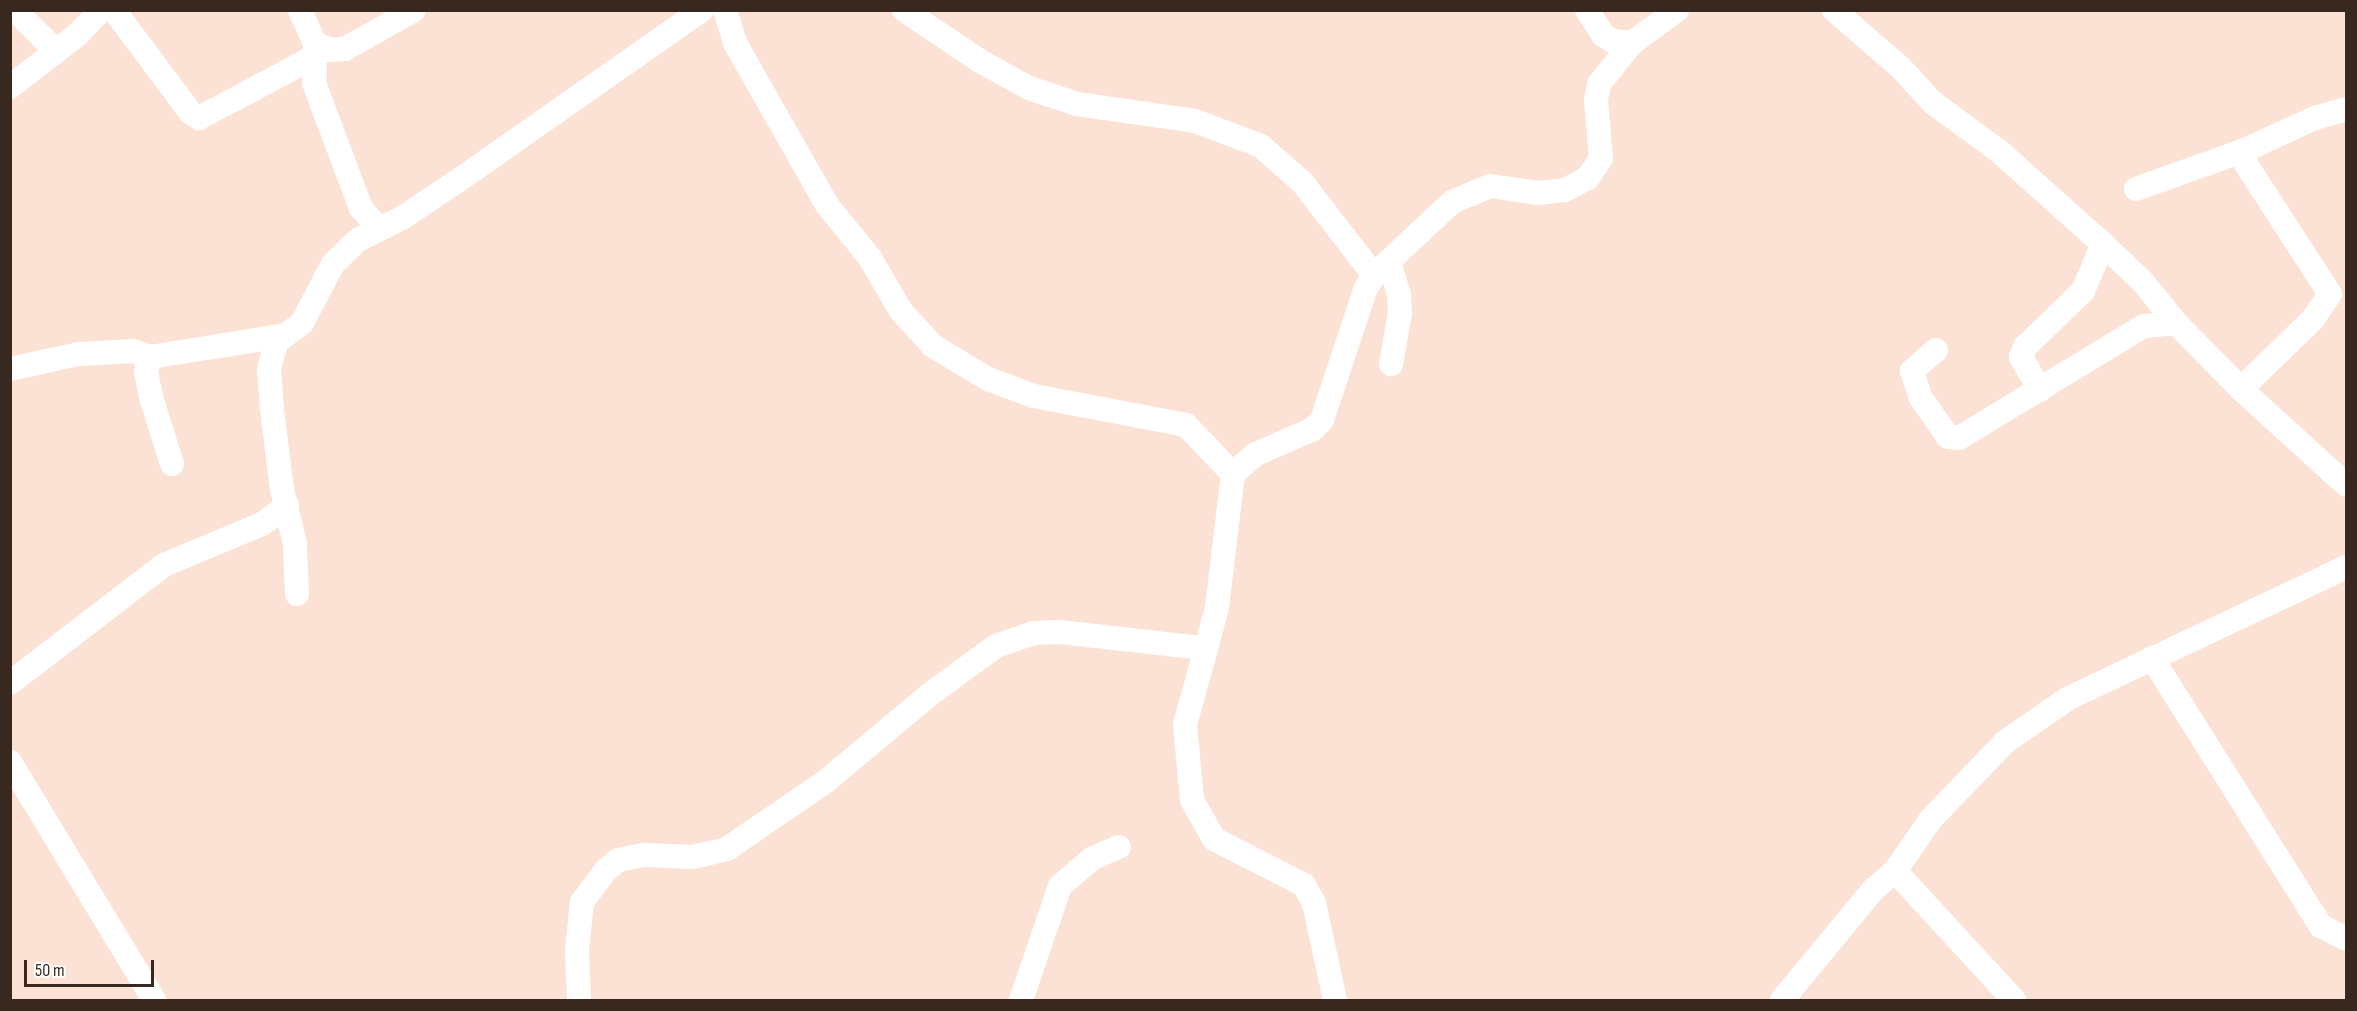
<!DOCTYPE html>
<style>
body{margin:0}
#map{position:relative;width:2357px;height:1011px;overflow:hidden;background:#fce2d4;font-family:"Sofia Sans Condensed",sans-serif}
div>[style]{position:absolute}
.minor>*{height:24px;margin:-12px;padding:0 12px;transform-origin:12px;border-radius:12px;background:#fff}
span{translate:-50% -50%;white-space:nowrap;text-align:center;line-height:1.15;-webkit-text-stroke:4.5px #fff;paint-order:stroke}
.frame{position:absolute;inset:0;border:12px solid #38281f;pointer-events:none}
.scale{position:absolute;left:24px;top:960px;width:130px;height:27px;box-sizing:border-box;border:3px solid #38281f;border-top:0;padding-left:8px;font-size:18px;line-height:21px;white-space:nowrap;color:#38281f;-webkit-text-stroke:4px #fff;paint-order:stroke}
</style>
<div id="map">
<div class="minor">
<i style="left:15px;top:10px;width:58px;rotate:45deg"></i>
<i style="left:114px;top:10px;width:127px;rotate:53.3deg"></i>
<i style="left:190px;top:112px;width:11px;rotate:34deg"></i>
<i style="left:199px;top:118px;width:130px;rotate:-27.9deg"></i>
<i style="left:300px;top:10px;width:37px;rotate:66deg"></i>
<i style="left:315px;top:44px;width:39px;rotate:91deg"></i>
<i style="left:314px;top:83px;width:134px;rotate:69.4deg"></i>
<i style="left:361px;top:208px;width:28px;rotate:49deg"></i>
<i style="left:725px;top:10px;width:34px;rotate:73deg"></i>
<i style="left:735px;top:43px;width:186px;rotate:60.4deg"></i>
<i style="left:827px;top:205px;width:68px;rotate:50.9deg"></i>
<i style="left:870px;top:258px;width:61px;rotate:59.7deg"></i>
<i style="left:901px;top:311px;width:47px;rotate:47.6deg"></i>
<i style="left:933px;top:346px;width:64px;rotate:31deg"></i>
<i style="left:988px;top:379px;width:49px;rotate:20.3deg"></i>
<i style="left:1034px;top:396px;width:155px;rotate:10.8deg"></i>
<i style="left:1186px;top:425px;width:68px;rotate:46.2deg"></i>
<i style="left:904px;top:10px;width:92px;rotate:33.9deg"></i>
<i style="left:980px;top:61px;width:56px;rotate:28.9deg"></i>
<i style="left:1029px;top:88px;width:51px;rotate:18.4deg"></i>
<i style="left:1077px;top:104px;width:119px;rotate:8.2deg"></i>
<i style="left:1195px;top:121px;width:71px;rotate:20.7deg"></i>
<i style="left:1261px;top:146px;width:55px;rotate:41.3deg"></i>
<i style="left:1302px;top:182px;width:118px;rotate:52.3deg"></i>
<i style="left:1587px;top:10px;width:30px;rotate:57deg"></i>
<i style="left:1603px;top:35px;width:12px;rotate:31deg"></i>
<i style="left:1613px;top:41px;width:19px;rotate:6deg"></i>
<i style="left:1834px;top:10px;width:89px;rotate:40.9deg"></i>
<i style="left:1901px;top:68px;width:46px;rotate:47.6deg"></i>
<i style="left:1932px;top:102px;width:84px;rotate:36.3deg"></i>
<i style="left:2000px;top:152px;width:138px;rotate:41.8deg"></i>
<i style="left:2103px;top:244px;width:55px;rotate:43.5deg"></i>
<i style="left:2143px;top:282px;width:53px;rotate:51.2deg"></i>
<i style="left:2176px;top:323px;width:93px;rotate:45.4deg"></i>
<i style="left:2241px;top:389px;width:142px;rotate:42.4deg"></i>
<i style="left:315px;top:44px;width:16px;rotate:22deg"></i>
<i style="left:330px;top:50px;width:15px;rotate:-4deg"></i>
<i style="left:345px;top:49px;width:79px;rotate:-29.5deg"></i>
<i style="left:10px;top:87px;width:85px;rotate:-37.8deg"></i>
<i style="left:77px;top:35px;width:35px;rotate:-46deg"></i>
<i style="left:2136px;top:189px;width:116px;rotate:-19.7deg"></i>
<i style="left:1389px;top:262px;width:34px;rotate:73deg"></i>
<i style="left:1399px;top:294px;width:19px;rotate:87deg"></i>
<i style="left:1400px;top:313px;width:52px;rotate:100deg"></i>
<i style="left:1936px;top:350px;width:32px;rotate:139deg"></i>
<i style="left:1912px;top:371px;width:28px;rotate:72deg"></i>
<i style="left:1921px;top:398px;width:47px;rotate:55.3deg"></i>
<i style="left:1948px;top:437px;width:11px;rotate:5deg"></i>
<i style="left:1959px;top:438px;width:216px;rotate:-31.2deg"></i>
<i style="left:2144px;top:326px;width:32px;rotate:-5deg"></i>
<i style="left:10px;top:369px;width:71px;rotate:-12.3deg"></i>
<i style="left:79px;top:354px;width:54px;rotate:-3.2deg"></i>
<i style="left:133px;top:351px;width:18px;rotate:19deg"></i>
<i style="left:2241px;top:389px;width:100px;rotate:-44.2deg"></i>
<i style="left:2313px;top:319px;width:30px;rotate:-56deg"></i>
<i style="left:2330px;top:294px;width:155px;rotate:-122.9deg"></i>
<i style="left:2246px;top:164px;width:14px;rotate:-94deg"></i>
<i style="left:2245px;top:150px;width:77px;rotate:-24.6deg"></i>
<i style="left:2315px;top:118px;width:32px;rotate:-16deg"></i>
<i style="left:2040px;top:390px;width:38px;rotate:-120deg"></i>
<i style="left:2021px;top:357px;width:11px;rotate:-68deg"></i>
<i style="left:2025px;top:347px;width:81px;rotate:-44deg"></i>
<i style="left:2083px;top:291px;width:51px;rotate:-66.9deg"></i>
<i style="left:172px;top:464px;width:70px;rotate:-107.4deg"></i>
<i style="left:151px;top:397px;width:25px;rotate:-101deg"></i>
<i style="left:146px;top:372px;width:16px;rotate:-75deg"></i>
<i style="left:150px;top:357px;width:133px;rotate:-9.1deg"></i>
<i style="left:297px;top:594px;width:50px;rotate:-92.3deg"></i>
<i style="left:295px;top:544px;width:57px;rotate:-103.3deg"></i>
<i style="left:282px;top:489px;width:81px;rotate:-97.1deg"></i>
<i style="left:272px;top:409px;width:40px;rotate:-94.3deg"></i>
<i style="left:269px;top:369px;width:28px;rotate:-75deg"></i>
<i style="left:276px;top:342px;width:32px;rotate:-36deg"></i>
<i style="left:302px;top:323px;width:67px;rotate:-62.3deg"></i>
<i style="left:333px;top:264px;width:35px;rotate:-44deg"></i>
<i style="left:358px;top:240px;width:49px;rotate:-26.6deg"></i>
<i style="left:402px;top:218px;width:69px;rotate:-33.7deg"></i>
<i style="left:459px;top:180px;width:297px;rotate:-35deg"></i>
<i style="left:2152px;top:658px;width:317px;rotate:57.8deg"></i>
<i style="left:2321px;top:926px;width:28px;rotate:27deg"></i>
<i style="left:10px;top:683px;width:194px;rotate:-37.5deg"></i>
<i style="left:164px;top:565px;width:106px;rotate:-22.7deg"></i>
<i style="left:262px;top:524px;width:31px;rotate:-36deg"></i>
<i style="left:10px;top:762px;width:278px;rotate:58.8deg"></i>
<i style="left:1895px;top:871px;width:176px;rotate:47.3deg"></i>
<i style="left:579px;top:1000px;width:50px;rotate:-92.3deg"></i>
<i style="left:577px;top:950px;width:48px;rotate:-84.1deg"></i>
<i style="left:582px;top:902px;width:40px;rotate:-53deg"></i>
<i style="left:606px;top:870px;width:16px;rotate:-40deg"></i>
<i style="left:618px;top:860px;width:26px;rotate:-11deg"></i>
<i style="left:644px;top:855px;width:49px;rotate:2.3deg"></i>
<i style="left:693px;top:857px;width:35px;rotate:-13deg"></i>
<i style="left:727px;top:849px;width:119px;rotate:-34.4deg"></i>
<i style="left:825px;top:782px;width:136px;rotate:-39.9deg"></i>
<i style="left:929px;top:695px;width:83px;rotate:-36.2deg"></i>
<i style="left:996px;top:646px;width:39px;rotate:-19deg"></i>
<i style="left:1033px;top:633px;width:27px;rotate:-2deg"></i>
<i style="left:1060px;top:632px;width:144px;rotate:6.4deg"></i>
<i style="left:1021px;top:1000px;width:120px;rotate:-71.1deg"></i>
<i style="left:1060px;top:886px;width:43px;rotate:-40.3deg"></i>
<i style="left:1093px;top:858px;width:28px;rotate:-23deg"></i>
<i style="left:1335px;top:1000px;width:99px;rotate:-102.2deg"></i>
<i style="left:1314px;top:903px;width:21px;rotate:-119deg"></i>
<i style="left:1304px;top:885px;width:101px;rotate:-152.9deg"></i>
<i style="left:1214px;top:839px;width:45px;rotate:-119.4deg"></i>
<i style="left:1192px;top:800px;width:75px;rotate:-95.3deg"></i>
<i style="left:1185px;top:725px;width:121px;rotate:-74.7deg"></i>
<i style="left:1217px;top:608px;width:135px;rotate:-83.2deg"></i>
<i style="left:1233px;top:474px;width:28px;rotate:-42deg"></i>
<i style="left:1254px;top:455px;width:64px;rotate:-23.8deg"></i>
<i style="left:1313px;top:429px;width:13px;rotate:-45deg"></i>
<i style="left:1322px;top:420px;width:137px;rotate:-71.7deg"></i>
<i style="left:1365px;top:290px;width:17px;rotate:-59deg"></i>
<i style="left:1374px;top:275px;width:107px;rotate:-43.1deg"></i>
<i style="left:1452px;top:202px;width:41px;rotate:-22.8deg"></i>
<i style="left:1490px;top:186px;width:49px;rotate:8.3deg"></i>
<i style="left:1538px;top:193px;width:27px;rotate:-6deg"></i>
<i style="left:1565px;top:190px;width:26px;rotate:-28deg"></i>
<i style="left:1588px;top:178px;width:24px;rotate:-57deg"></i>
<i style="left:1601px;top:158px;width:58px;rotate:-94.9deg"></i>
<i style="left:1596px;top:100px;width:16px;rotate:-79deg"></i>
<i style="left:1599px;top:84px;width:53px;rotate:-51.2deg"></i>
<i style="left:1632px;top:43px;width:56px;rotate:-36.3deg"></i>
<i style="left:1782px;top:1000px;width:143px;rotate:-50.4deg"></i>
<i style="left:1873px;top:890px;width:29px;rotate:-41deg"></i>
<i style="left:1895px;top:871px;width:63px;rotate:-55.3deg"></i>
<i style="left:1931px;top:819px;width:107px;rotate:-46.1deg"></i>
<i style="left:2005px;top:742px;width:75px;rotate:-34.7deg"></i>
<i style="left:2067px;top:699px;width:309px;rotate:-25.3deg"></i>
</div>
<div class="frame"></div>
<div class="scale">50 m</div>
</div>
